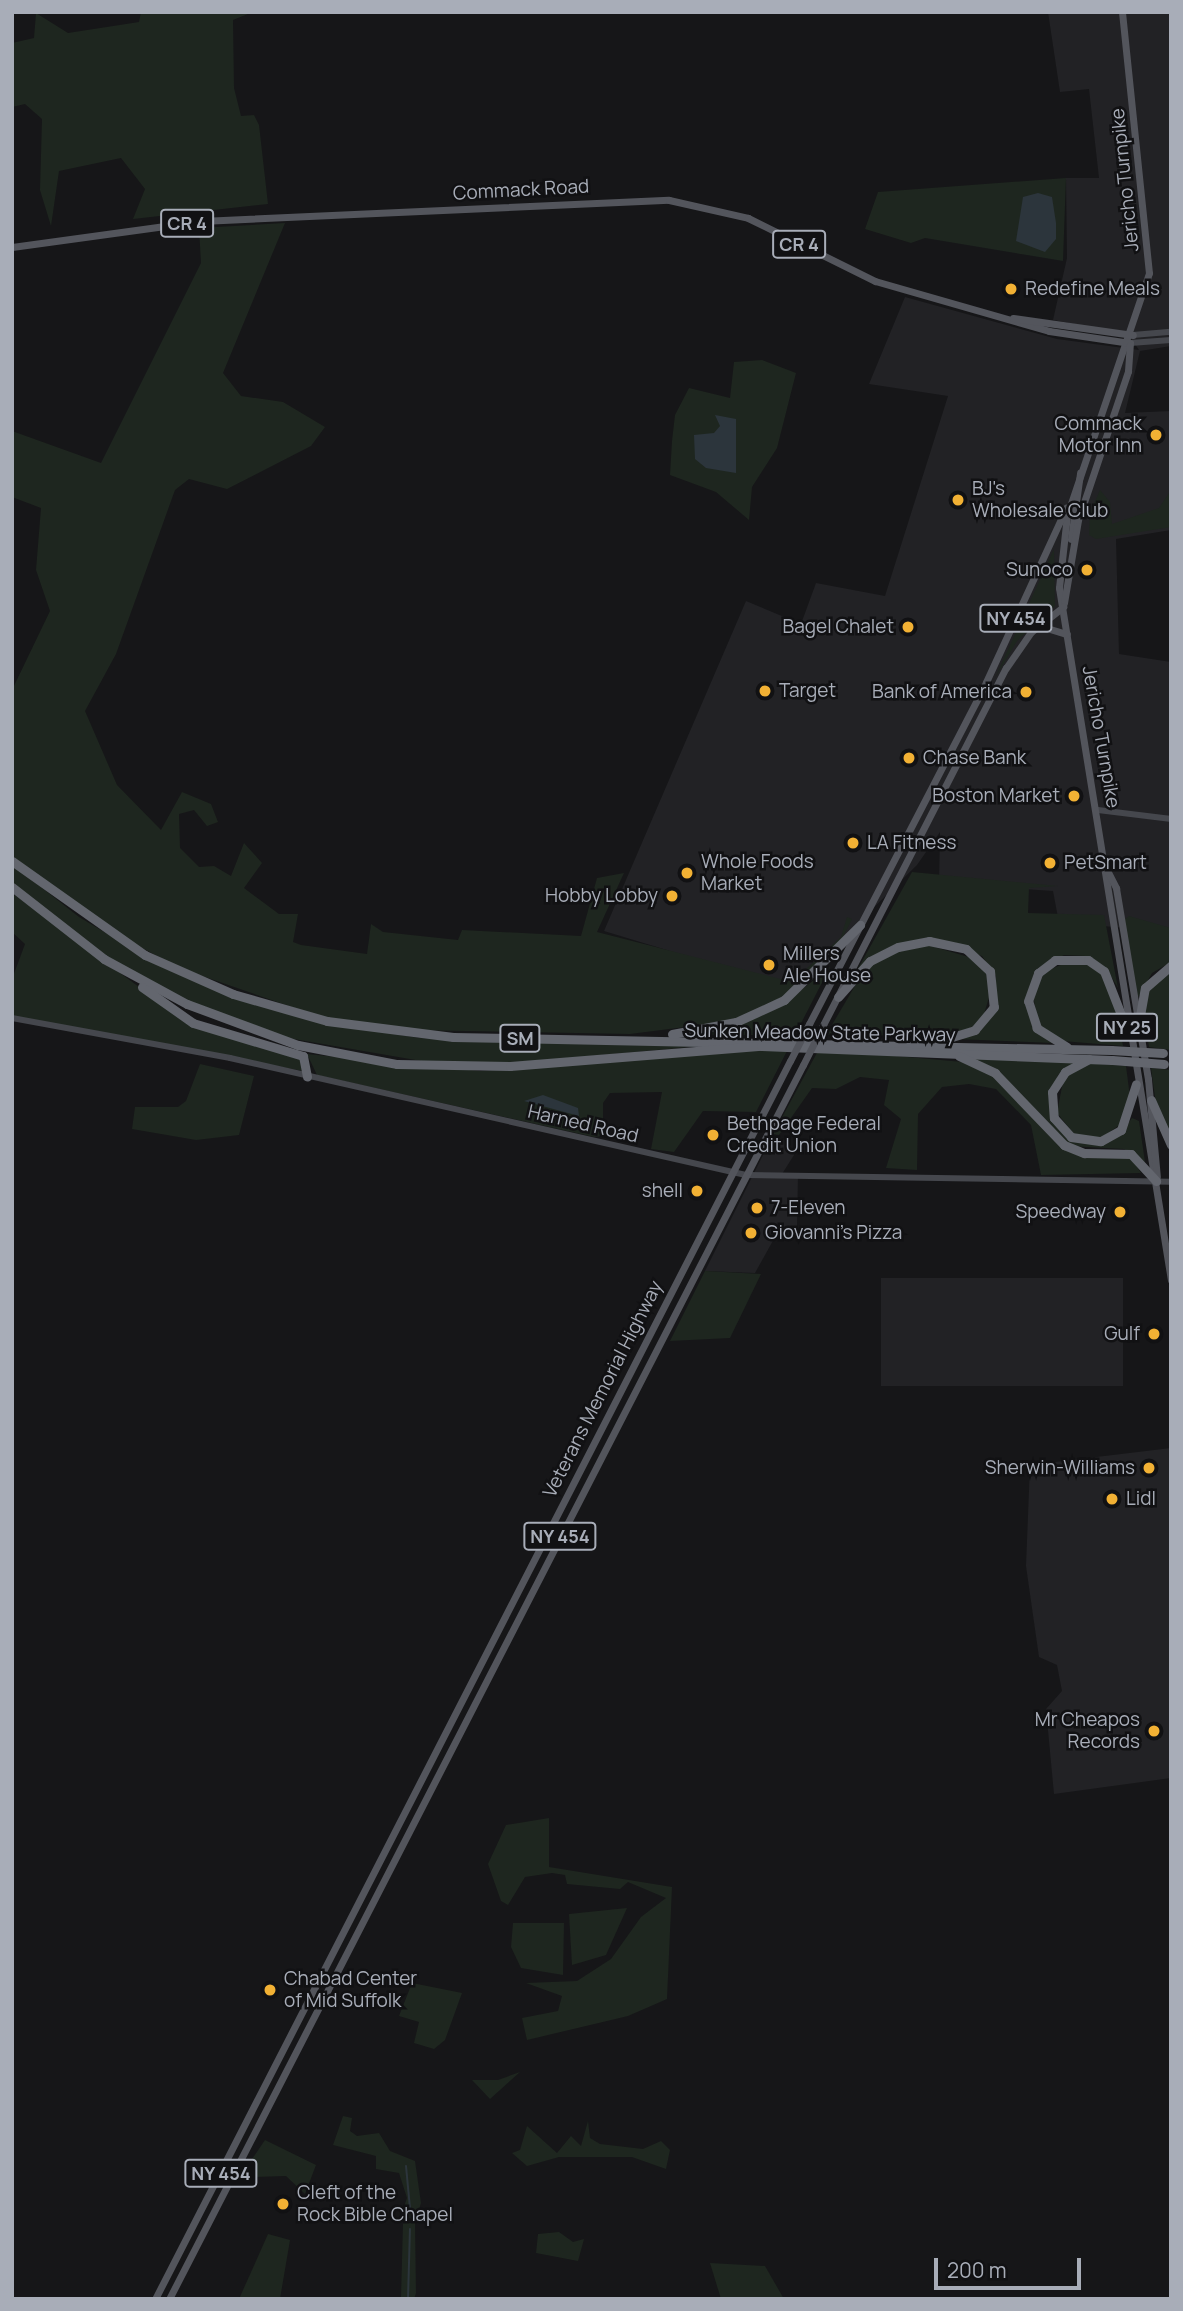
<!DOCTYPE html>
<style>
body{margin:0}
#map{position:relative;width:1183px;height:2311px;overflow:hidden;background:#161618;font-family:Manrope,sans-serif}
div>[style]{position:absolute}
.built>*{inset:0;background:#222225;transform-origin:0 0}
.green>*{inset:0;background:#1e261f}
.water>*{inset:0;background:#2c353c}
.stream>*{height:2px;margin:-1px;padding:0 1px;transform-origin:1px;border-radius:1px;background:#2c353c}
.secondary>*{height:6px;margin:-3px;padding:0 3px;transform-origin:3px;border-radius:3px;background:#45474d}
.primary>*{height:7px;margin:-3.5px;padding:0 3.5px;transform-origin:3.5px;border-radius:3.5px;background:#53555c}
.highway>*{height:9px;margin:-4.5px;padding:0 4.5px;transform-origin:4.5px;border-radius:4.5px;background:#63666e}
.primary-bridge>*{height:7px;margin:-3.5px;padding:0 3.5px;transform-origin:3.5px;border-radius:3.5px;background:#53555c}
.highway-bridge>*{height:9px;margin:-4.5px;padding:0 4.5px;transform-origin:4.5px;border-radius:4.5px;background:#63666e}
.dots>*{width:19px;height:19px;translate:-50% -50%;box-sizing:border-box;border:4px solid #111113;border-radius:50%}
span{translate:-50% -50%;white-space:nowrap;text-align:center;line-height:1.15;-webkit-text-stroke:5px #111113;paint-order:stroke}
.shield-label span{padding:2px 5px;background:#111113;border:2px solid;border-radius:5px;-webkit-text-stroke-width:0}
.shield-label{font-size:18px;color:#a8adb8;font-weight:700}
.street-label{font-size:19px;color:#a8adb8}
.poi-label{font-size:19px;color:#a8adb8}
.left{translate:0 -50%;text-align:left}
.right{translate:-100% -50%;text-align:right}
.frame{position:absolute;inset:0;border:14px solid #a8adb8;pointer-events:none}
.scale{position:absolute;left:934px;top:2258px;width:147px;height:32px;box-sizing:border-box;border:4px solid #a8adb8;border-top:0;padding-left:9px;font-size:21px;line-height:24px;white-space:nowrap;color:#a8adb8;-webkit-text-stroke:5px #111113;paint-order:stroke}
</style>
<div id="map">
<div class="built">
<i style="clip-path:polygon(1048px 12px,1171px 12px,1171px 346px,1140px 351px,1125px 413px,1171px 411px,1171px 530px,1116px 539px,1119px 654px,1171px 662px,1171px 931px,1059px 923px,1053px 891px,939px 883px,940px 832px,917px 865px,792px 988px,604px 931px,746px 601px,801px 624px,816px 583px,885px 596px,948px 396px,869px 384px,905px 297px,1057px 339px,1139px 350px,1128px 334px,1053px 320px,1067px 258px,1066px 178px,1099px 178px,1089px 89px,1060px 92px)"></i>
<i style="clip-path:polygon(773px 1135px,789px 1142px,794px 1155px,782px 1174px,798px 1175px,797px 1228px,780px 1228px,755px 1273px,705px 1271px)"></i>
<i style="left:881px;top:1278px;width:242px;height:108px"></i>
<i style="clip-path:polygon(1171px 1448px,1171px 1778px,1054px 1794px,1046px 1709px,1062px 1691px,1057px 1665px,1039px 1657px,1026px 1566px,1030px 1465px)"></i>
</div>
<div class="green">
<i style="clip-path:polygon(141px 12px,253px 12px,233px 20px,234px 88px,241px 116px,254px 115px,259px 125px,268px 204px,133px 219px,145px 189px,121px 158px,59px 171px,51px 226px,40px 190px,42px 119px,25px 104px,12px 107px,12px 43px,34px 38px,36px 13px,68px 33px,139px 22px)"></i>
<i style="clip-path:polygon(1066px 178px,1063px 261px,925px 238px,911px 243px,865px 229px,878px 192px)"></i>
<i style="clip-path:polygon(285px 223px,223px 373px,241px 396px,283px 402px,325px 427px,311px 446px,227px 489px,189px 479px,175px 490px,116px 654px,85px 711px,117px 785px,161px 830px,182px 792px,211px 804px,218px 822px,207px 826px,194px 810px,179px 814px,180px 848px,199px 867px,214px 866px,231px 876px,244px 843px,262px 863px,244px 888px,279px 914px,298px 914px,293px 942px,301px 945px,367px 954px,371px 924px,383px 932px,458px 940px,462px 930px,581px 936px,597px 878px,624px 873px,597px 932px,792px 982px,841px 937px,847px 917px,852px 919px,839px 945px,781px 1000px,732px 1021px,630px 1034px,410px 1030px,318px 1016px,179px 968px,113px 932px,12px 856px,12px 690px,50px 611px,36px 570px,41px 508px,12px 497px,12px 431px,101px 463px,201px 263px,199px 228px)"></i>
<i style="clip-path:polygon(762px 360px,796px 373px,777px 448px,752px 487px,749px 520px,716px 492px,670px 475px,672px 441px,675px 415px,689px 388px,730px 398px,734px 362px)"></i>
<i style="clip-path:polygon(1100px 490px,1110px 502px,1112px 524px,1159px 508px,1171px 490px,1171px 527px,1096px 539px,1089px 535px,1090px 513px)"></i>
<i style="clip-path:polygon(1054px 549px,1055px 606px,1017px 641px,995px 678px)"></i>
<i style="clip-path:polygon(12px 864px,79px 917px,167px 969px,313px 1021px,419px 1038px,722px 1044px,515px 1063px,433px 1063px,288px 1038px,192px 1003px,112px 960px,12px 883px)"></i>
<i style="clip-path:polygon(912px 872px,1058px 886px,1029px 888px,1028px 913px,1104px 915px,1118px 988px,1108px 971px,1086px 956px,1064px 955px,1038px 968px,1026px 996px,1032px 1023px,1054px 1043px,954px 1039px,996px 1006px,996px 976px,982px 956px,921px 939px,856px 972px)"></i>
<i style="clip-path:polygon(12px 893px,185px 1021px,301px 1058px,303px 1071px,12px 1016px,12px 979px,25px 944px,12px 932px)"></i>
<i style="clip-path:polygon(1129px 916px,1171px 928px,1171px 962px,1152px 973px,1136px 1001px,1124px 920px)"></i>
<i style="clip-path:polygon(924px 944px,979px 960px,993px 984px,981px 1024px,949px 1036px,826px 1035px,862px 974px,882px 956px)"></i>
<i style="clip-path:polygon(1075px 959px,1100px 970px,1114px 998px,1123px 1046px,1062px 1041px,1039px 1027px,1032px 990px,1044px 972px)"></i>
<i style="clip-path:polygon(830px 967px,795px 1035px,682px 1035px,784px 1004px)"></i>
<i style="clip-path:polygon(1171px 968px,1171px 1050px,1149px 1047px,1143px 1005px,1153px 981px)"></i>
<i style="clip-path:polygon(788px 1049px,756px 1112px,703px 1111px,674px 1152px,651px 1149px,662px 1092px,610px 1093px,603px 1103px,603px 1136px,594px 1137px,317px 1075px,307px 1054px,480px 1071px,705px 1050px)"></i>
<i style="clip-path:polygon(819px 1049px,974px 1063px,1002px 1082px,1065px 1150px,1131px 1157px,1141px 1173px,1041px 1175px,1031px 1125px,996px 1089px,969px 1084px,942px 1087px,918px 1114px,917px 1170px,886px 1168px,901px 1119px,884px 1105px,889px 1080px,860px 1077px,836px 1089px,812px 1088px,779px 1135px,773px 1134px)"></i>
<i style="clip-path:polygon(967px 1055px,1084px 1060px,1058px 1075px,1050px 1112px,1080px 1143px,1122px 1132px,1132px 1118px,1139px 1121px,1145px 1162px,1124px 1149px,1068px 1146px,993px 1069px)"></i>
<i style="clip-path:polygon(1085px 1063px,1126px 1066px,1130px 1097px,1124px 1122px,1101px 1138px,1075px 1135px,1057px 1113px,1064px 1076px)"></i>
<i style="clip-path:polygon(200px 1064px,254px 1076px,239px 1135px,196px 1140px,132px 1129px,135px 1107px,178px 1107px,186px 1101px)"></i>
<i style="clip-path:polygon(1151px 1068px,1171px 1070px,1171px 1141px,1156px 1104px)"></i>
<i style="clip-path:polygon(705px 1271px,761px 1274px,730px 1338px,670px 1341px)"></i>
<i style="clip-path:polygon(549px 1818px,549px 1867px,672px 1887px,667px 1999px,628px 2016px,527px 2040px,522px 2018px,558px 2011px,562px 1996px,526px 1983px,577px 1981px,611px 1959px,641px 1917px,666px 1898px,628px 1882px,620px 1889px,567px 1884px,565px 1875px,552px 1873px,525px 1877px,508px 1905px,501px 1901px,488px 1864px,506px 1825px)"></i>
<i style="clip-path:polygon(627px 1908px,606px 1955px,572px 1965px,569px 1914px)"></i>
<i style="clip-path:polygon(513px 1923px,564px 1923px,563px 1975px,521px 1968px,511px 1947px)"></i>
<i style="clip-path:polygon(412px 1983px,462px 1993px,445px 2040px,434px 2049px,414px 2043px,419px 2022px,399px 2016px)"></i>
<i style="clip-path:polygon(520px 2072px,490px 2099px,472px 2080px,498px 2080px)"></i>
<i style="clip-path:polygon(343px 2116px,352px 2118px,350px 2131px,357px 2136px,379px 2133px,390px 2151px,415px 2161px,421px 2203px,416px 2219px,400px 2217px,407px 2198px,399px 2173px,376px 2169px,376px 2156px,333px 2145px)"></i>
<i style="clip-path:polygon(588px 2121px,590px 2138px,600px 2144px,643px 2149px,661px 2141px,670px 2150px,666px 2169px,632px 2157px,559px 2157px,527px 2166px,512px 2153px,520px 2150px,527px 2126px,557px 2153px,571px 2136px,581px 2146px)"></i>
<i style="clip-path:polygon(265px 2140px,316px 2165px,305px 2194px,286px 2176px,251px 2177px,244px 2171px)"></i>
<i style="clip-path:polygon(403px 2223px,415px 2223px,416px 2293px,414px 2299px,385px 2299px,401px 2297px)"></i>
<i style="clip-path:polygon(559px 2232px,573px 2242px,584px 2239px,578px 2261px,536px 2253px,538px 2234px)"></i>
<i style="clip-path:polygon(268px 2234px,290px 2240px,280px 2299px,239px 2299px)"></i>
<i style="clip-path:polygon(710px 2263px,765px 2266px,784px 2299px,721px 2299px)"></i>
</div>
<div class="water">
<i style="clip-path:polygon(1038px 193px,1052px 197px,1056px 223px,1056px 239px,1045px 252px,1016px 241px,1023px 197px)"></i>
<i style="clip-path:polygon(715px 415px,736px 419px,736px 473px,706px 468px,695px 459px,694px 435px,714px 433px,720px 426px)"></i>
<i style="clip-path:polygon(543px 1095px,578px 1108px,579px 1116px,524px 1101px)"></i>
</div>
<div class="stream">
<i style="left:406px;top:2166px;width:42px;rotate:84.6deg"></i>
<i style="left:408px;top:2299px;width:70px;rotate:-88.4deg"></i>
</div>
<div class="secondary">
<i style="left:1133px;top:335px;width:38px;rotate:-5deg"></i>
<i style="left:1130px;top:343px;width:41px;rotate:-4.2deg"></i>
<i style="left:1098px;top:810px;width:74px;rotate:7deg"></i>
<i style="left:12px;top:1018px;width:222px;rotate:10.4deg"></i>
<i style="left:230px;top:1058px;width:529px;rotate:12.78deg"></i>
<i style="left:746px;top:1175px;width:425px;rotate:0.9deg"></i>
</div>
<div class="primary">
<i style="left:1122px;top:12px;width:262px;rotate:84.1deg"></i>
<i style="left:1149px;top:273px;width:256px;rotate:108.7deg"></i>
<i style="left:1067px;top:515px;width:73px;rotate:96.3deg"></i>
<i style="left:1059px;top:588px;width:701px;rotate:80.81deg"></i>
<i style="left:12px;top:247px;width:191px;rotate:-7.8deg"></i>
<i style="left:201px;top:221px;width:468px;rotate:-2.6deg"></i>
<i style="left:669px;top:200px;width:81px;rotate:12.8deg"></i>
<i style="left:748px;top:218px;width:142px;rotate:26.4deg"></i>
<i style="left:875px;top:281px;width:181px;rotate:16deg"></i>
<i style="left:1049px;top:331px;width:82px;rotate:8.4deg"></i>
<i style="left:1013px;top:318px;width:121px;rotate:8.1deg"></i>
<i style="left:1071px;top:539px;width:67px;rotate:-82.2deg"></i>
<i style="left:1064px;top:603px;width:84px;rotate:-80.4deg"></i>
<i style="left:1078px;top:520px;width:157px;rotate:-71.4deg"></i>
<i style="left:1128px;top:371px;width:26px;rotate:-86deg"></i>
<i style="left:1040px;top:626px;width:28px;rotate:17deg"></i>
<i style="left:1108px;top:872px;width:18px;rotate:63deg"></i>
<i style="left:1116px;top:888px;width:194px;rotate:80.5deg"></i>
<i style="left:1148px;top:1079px;width:98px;rotate:84.8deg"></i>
<i style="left:809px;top:1024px;width:385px;rotate:-62.6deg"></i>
<i style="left:986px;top:682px;width:192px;rotate:-65.3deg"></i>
<i style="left:823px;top:1025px;width:401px;rotate:-62.9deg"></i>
<i style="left:1006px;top:668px;width:44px;rotate:-55.2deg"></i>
<i style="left:1031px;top:632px;width:41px;rotate:-38deg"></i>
<i style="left:155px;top:2299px;width:1391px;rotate:-62.85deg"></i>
<i style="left:169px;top:2299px;width:1387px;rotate:-62.81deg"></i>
</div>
<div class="highway">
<i style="left:12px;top:861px;width:163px;rotate:35.3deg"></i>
<i style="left:145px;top:955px;width:96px;rotate:23.9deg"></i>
<i style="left:233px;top:994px;width:98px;rotate:16deg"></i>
<i style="left:327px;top:1021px;width:127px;rotate:7.2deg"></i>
<i style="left:453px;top:1037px;width:658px;rotate:1.13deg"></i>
<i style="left:12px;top:887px;width:117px;rotate:38deg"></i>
<i style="left:104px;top:959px;width:94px;rotate:28.5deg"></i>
<i style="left:187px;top:1004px;width:118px;rotate:20.3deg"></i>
<i style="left:298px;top:1045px;width:101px;rotate:10.9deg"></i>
<i style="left:397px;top:1064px;width:113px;rotate:1deg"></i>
<i style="left:510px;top:1066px;width:252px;rotate:-4.6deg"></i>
<i style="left:761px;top:1046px;width:351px;rotate:2.3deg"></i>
<i style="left:142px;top:987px;width:62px;rotate:35.2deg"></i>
<i style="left:193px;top:1023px;width:115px;rotate:16.7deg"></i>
<i style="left:303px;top:1056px;width:21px;rotate:79deg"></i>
<i style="left:838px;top:997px;width:48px;rotate:-48.4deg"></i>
<i style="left:870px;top:961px;width:31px;rotate:-27deg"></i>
<i style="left:898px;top:947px;width:32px;rotate:-11deg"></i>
<i style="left:929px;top:941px;width:38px;rotate:12deg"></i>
<i style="left:966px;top:949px;width:33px;rotate:43deg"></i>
<i style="left:990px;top:971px;width:36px;rotate:84deg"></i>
<i style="left:994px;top:1007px;width:30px;rotate:130deg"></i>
<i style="left:975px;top:1030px;width:31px;rotate:163deg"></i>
<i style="left:1138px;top:1027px;width:40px;rotate:-80deg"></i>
<i style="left:1145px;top:988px;width:35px;rotate:-41deg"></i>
<i style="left:672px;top:1034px;width:65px;rotate:-10.6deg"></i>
<i style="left:736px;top:1022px;width:53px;rotate:-24.6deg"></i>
<i style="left:784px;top:1000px;width:107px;rotate:-44.6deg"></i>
<i style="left:1067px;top:1047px;width:36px;rotate:-148deg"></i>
<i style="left:1037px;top:1028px;width:28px;rotate:-108deg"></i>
<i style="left:1028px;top:1001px;width:30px;rotate:-70deg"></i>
<i style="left:1038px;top:973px;width:21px;rotate:-37deg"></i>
<i style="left:1055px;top:960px;width:33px"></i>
<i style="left:1088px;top:960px;width:19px;rotate:35deg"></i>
<i style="left:1104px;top:971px;width:63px;rotate:68.7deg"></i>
<i style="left:959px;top:1056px;width:40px;rotate:25deg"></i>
<i style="left:995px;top:1073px;width:100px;rotate:46.2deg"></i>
<i style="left:1064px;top:1145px;width:22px;rotate:22deg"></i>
<i style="left:1084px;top:1153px;width:47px;rotate:1.2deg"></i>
<i style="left:1131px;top:1154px;width:37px;rotate:47deg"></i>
<i style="left:1089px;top:1059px;width:27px;rotate:152deg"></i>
<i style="left:1065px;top:1072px;width:24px;rotate:123deg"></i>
<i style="left:1052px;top:1092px;width:26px;rotate:86deg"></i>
<i style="left:1054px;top:1118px;width:25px;rotate:48deg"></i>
<i style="left:1071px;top:1137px;width:30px;rotate:8deg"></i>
<i style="left:1101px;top:1141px;width:23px;rotate:-29deg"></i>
<i style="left:1121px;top:1130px;width:48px;rotate:-71.9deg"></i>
<i style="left:1151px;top:1100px;width:49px;rotate:66deg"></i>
</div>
<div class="primary-bridge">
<i style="left:790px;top:1061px;width:42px;rotate:-62.8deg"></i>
<i style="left:803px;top:1065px;width:45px;rotate:-63.4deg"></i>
</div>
<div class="highway-bridge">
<i style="left:1111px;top:1050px;width:52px;rotate:3.3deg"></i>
<i style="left:1112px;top:1060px;width:52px;rotate:4.4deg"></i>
</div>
<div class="dots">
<i style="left:1011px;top:289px;background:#f2b134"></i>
<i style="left:1156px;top:435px;background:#f2b134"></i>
<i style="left:958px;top:500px;background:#f2b134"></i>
<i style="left:1087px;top:570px;background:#f2b134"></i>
<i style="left:908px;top:627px;background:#f2b134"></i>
<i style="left:765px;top:691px;background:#f2b134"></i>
<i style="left:1026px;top:692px;background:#f2b134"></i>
<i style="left:909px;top:758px;background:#f2b134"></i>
<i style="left:1074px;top:796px;background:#f2b134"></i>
<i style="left:853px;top:843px;background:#f2b134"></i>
<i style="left:1050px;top:863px;background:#f2b134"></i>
<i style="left:687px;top:873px;background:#f2b134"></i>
<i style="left:672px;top:896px;background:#f2b134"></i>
<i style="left:769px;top:965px;background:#f2b134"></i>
<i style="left:713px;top:1135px;background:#f2b134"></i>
<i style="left:697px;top:1191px;background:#f2b134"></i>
<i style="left:757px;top:1208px;background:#f2b134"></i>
<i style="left:1120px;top:1212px;background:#f2b134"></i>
<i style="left:751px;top:1233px;background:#f2b134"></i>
<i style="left:1154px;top:1334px;background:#f2b134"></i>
<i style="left:1149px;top:1468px;background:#f2b134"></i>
<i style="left:1112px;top:1499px;background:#f2b134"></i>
<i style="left:1154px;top:1731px;background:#f2b134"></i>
<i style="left:270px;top:1990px;background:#f2b134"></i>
<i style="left:283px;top:2204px;background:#f2b134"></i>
</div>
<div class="shield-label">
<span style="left:187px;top:223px">CR 4</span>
<span style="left:799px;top:244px">CR 4</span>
<span style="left:1016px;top:618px">NY 454</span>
<span style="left:1127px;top:1027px">NY 25</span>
<span style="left:520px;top:1038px">SM</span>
<span style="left:560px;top:1536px">NY 454</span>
<span style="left:221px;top:2173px">NY 454</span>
</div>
<div class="street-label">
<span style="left:1125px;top:180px;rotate:-96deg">Jericho Turnpike</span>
<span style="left:521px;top:190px;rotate:-3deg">Commack Road</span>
<span style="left:1101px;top:737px;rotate:80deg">Jericho Turnpike</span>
<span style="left:820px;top:1033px;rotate:1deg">Sunken Meadow State Parkway</span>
<span style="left:583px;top:1124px;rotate:13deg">Harned Road</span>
<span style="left:603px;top:1389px;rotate:-63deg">Veterans Memorial Highway</span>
</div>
<div class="poi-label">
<span class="left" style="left:1025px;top:289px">Redefine Meals</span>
<span class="right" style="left:1142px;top:435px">Commack<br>Motor Inn</span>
<span class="left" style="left:972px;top:500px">BJ's<br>Wholesale Club</span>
<span class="right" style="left:1073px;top:570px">Sunoco</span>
<span class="right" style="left:894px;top:627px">Bagel Chalet</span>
<span class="left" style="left:779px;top:691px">Target</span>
<span class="right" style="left:1012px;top:692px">Bank of America</span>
<span class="left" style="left:923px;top:758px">Chase Bank</span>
<span class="right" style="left:1060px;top:796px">Boston Market</span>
<span class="left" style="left:867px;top:843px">LA Fitness</span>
<span class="left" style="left:701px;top:873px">Whole Foods<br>Market</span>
<span class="left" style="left:1064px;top:863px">PetSmart</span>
<span class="right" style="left:658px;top:896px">Hobby Lobby</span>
<span class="left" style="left:783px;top:965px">Millers<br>Ale House</span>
<span class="left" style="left:727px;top:1135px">Bethpage Federal<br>Credit Union</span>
<span class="right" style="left:683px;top:1191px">shell</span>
<span class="left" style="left:771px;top:1208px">7-Eleven</span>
<span class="right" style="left:1106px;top:1212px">Speedway</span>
<span class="left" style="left:765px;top:1233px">Giovanni's Pizza</span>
<span class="right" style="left:1140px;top:1334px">Gulf</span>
<span class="right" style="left:1135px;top:1468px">Sherwin-Williams</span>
<span class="left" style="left:1126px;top:1499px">Lidl</span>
<span class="right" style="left:1140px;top:1731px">Mr Cheapos<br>Records</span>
<span class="left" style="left:284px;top:1990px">Chabad Center<br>of Mid Suffolk</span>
<span class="left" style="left:297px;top:2204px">Cleft of the<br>Rock Bible Chapel</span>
</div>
<div class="frame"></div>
<div class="scale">200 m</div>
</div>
